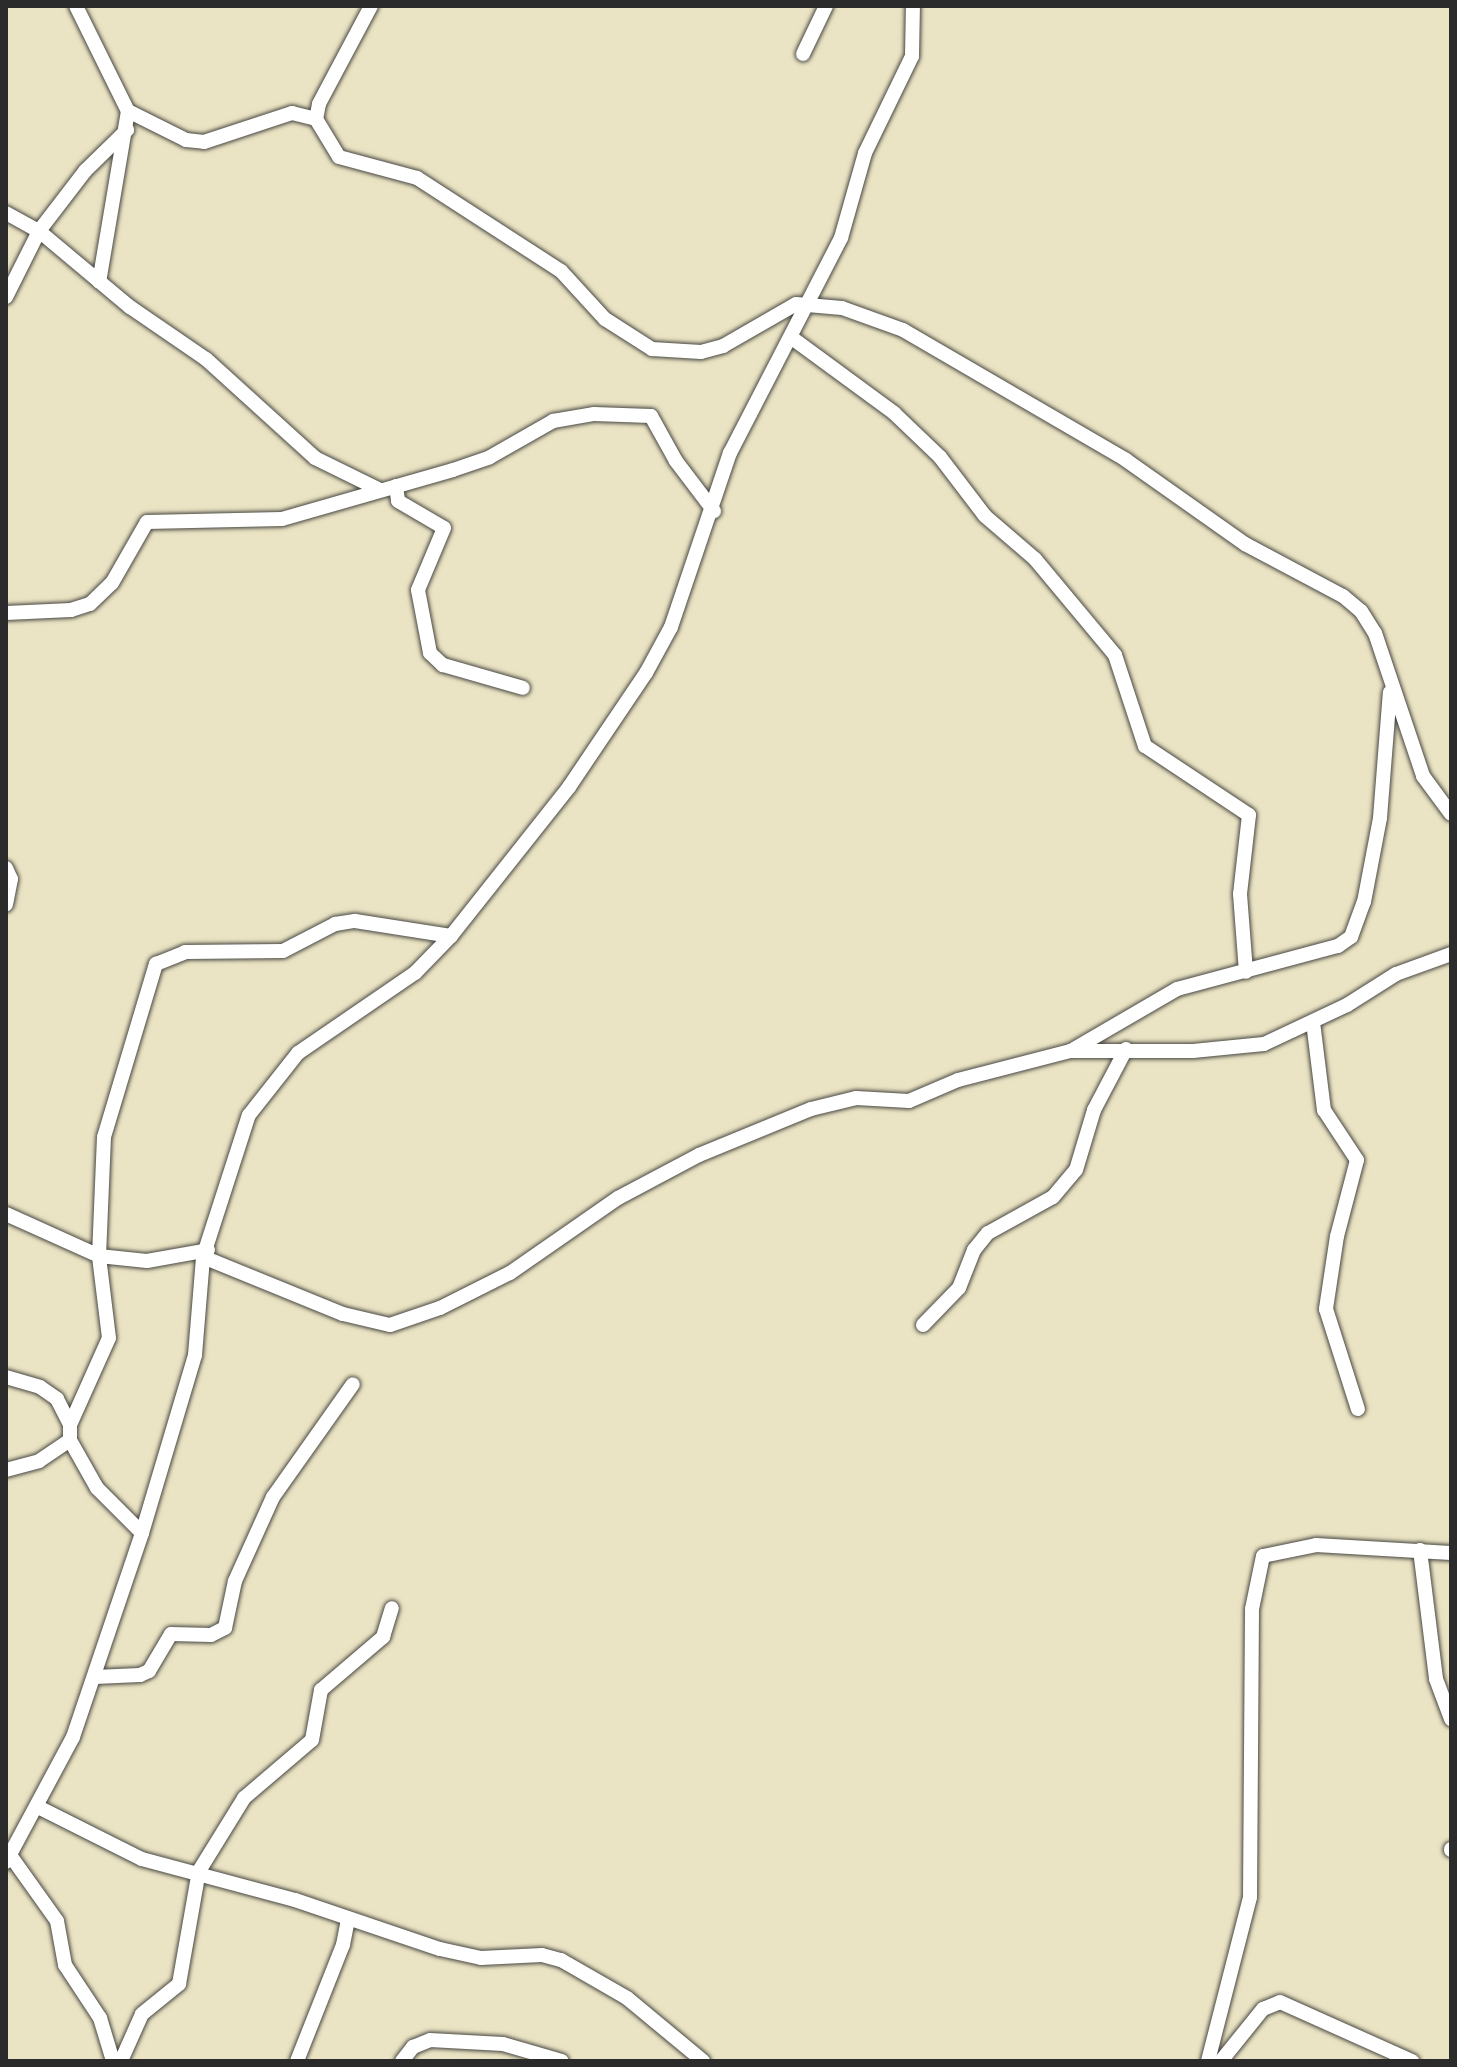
<!DOCTYPE html>
<style>
body{margin:0}
#map{position:relative;width:1457px;height:2067px;overflow:hidden;background:#ebe4c4;font-family:Alegreya,serif}
div>[style]{position:absolute}
.roads{filter:drop-shadow(0 0 2px #484742) drop-shadow(0 0 2px #484742)}
.minor>*{height:14px;margin:-7px;padding:0 7px;transform-origin:7px;border-radius:7px;background:#fff}
span{translate:-50% -50%;white-space:nowrap;text-align:center;line-height:1.15;-webkit-text-stroke:6px #fcf5e5;paint-order:stroke}
.frame{position:absolute;inset:0;border:8px solid #2b2b2b;pointer-events:none}
</style>
<div id="map">
<div class="roads">
<div class="minor">
<i style="left:76px;top:6px;width:117px;rotate:63.7deg"></i>
<i style="left:128px;top:111px;width:173px;rotate:99.6deg"></i>
<i style="left:371px;top:6px;width:111px;rotate:118deg"></i>
<i style="left:319px;top:104px;width:15px;rotate:101deg"></i>
<i style="left:316px;top:119px;width:44px;rotate:58.8deg"></i>
<i style="left:339px;top:157px;width:81px;rotate:15.1deg"></i>
<i style="left:417px;top:178px;width:171px;rotate:32.9deg"></i>
<i style="left:561px;top:271px;width:65px;rotate:47.5deg"></i>
<i style="left:605px;top:319px;width:56px;rotate:32.6deg"></i>
<i style="left:652px;top:349px;width:49px;rotate:3.5deg"></i>
<i style="left:701px;top:352px;width:23px;rotate:-15deg"></i>
<i style="left:723px;top:346px;width:84px;rotate:-29.9deg"></i>
<i style="left:796px;top:304px;width:46px;rotate:5deg"></i>
<i style="left:842px;top:308px;width:65px;rotate:19.8deg"></i>
<i style="left:903px;top:330px;width:258px;rotate:30.2deg"></i>
<i style="left:1126px;top:460px;width:146px;rotate:35.2deg"></i>
<i style="left:1245px;top:544px;width:111px;rotate:28deg"></i>
<i style="left:1343px;top:596px;width:23px;rotate:40deg"></i>
<i style="left:1361px;top:611px;width:26px;rotate:58deg"></i>
<i style="left:1375px;top:633px;width:151px;rotate:71.4deg"></i>
<i style="left:1423px;top:776px;width:47px;rotate:53.6deg"></i>
<i style="left:803px;top:54px;width:53px;rotate:-64.4deg"></i>
<i style="left:128px;top:111px;width:65px;rotate:26.6deg"></i>
<i style="left:186px;top:140px;width:18px;rotate:6deg"></i>
<i style="left:204px;top:142px;width:93px;rotate:-18.2deg"></i>
<i style="left:292px;top:113px;width:25px;rotate:14deg"></i>
<i style="left:6px;top:213px;width:38px;rotate:29deg"></i>
<i style="left:39px;top:231px;width:119px;rotate:39.9deg"></i>
<i style="left:130px;top:307px;width:92px;rotate:34.4deg"></i>
<i style="left:206px;top:359px;width:147px;rotate:42.2deg"></i>
<i style="left:315px;top:458px;width:72px;rotate:26.2deg"></i>
<i style="left:6px;top:297px;width:74px;rotate:-63.4deg"></i>
<i style="left:39px;top:231px;width:76px;rotate:-52.5deg"></i>
<i style="left:85px;top:171px;width:59px;rotate:-44.3deg"></i>
<i style="left:792px;top:338px;width:127px;rotate:36.3deg"></i>
<i style="left:894px;top:413px;width:64px;rotate:43.7deg"></i>
<i style="left:940px;top:457px;width:74px;rotate:52.7deg"></i>
<i style="left:985px;top:516px;width:66px;rotate:40.7deg"></i>
<i style="left:1035px;top:559px;width:125px;rotate:50.2deg"></i>
<i style="left:1115px;top:655px;width:96px;rotate:71.8deg"></i>
<i style="left:1145px;top:746px;width:125px;rotate:33.6deg"></i>
<i style="left:1249px;top:815px;width:80px;rotate:96.5deg"></i>
<i style="left:1240px;top:894px;width:78px;rotate:85.6deg"></i>
<i style="left:396px;top:486px;width:15px;rotate:82deg"></i>
<i style="left:398px;top:501px;width:53px;rotate:30.4deg"></i>
<i style="left:444px;top:528px;width:67px;rotate:112.8deg"></i>
<i style="left:418px;top:590px;width:64px;rotate:79.2deg"></i>
<i style="left:430px;top:653px;width:18px;rotate:43deg"></i>
<i style="left:443px;top:665px;width:83px;rotate:16deg"></i>
<i style="left:6px;top:613px;width:65px;rotate:-2.6deg"></i>
<i style="left:71px;top:610px;width:20px;rotate:-18deg"></i>
<i style="left:90px;top:604px;width:30px;rotate:-44deg"></i>
<i style="left:112px;top:583px;width:70px;rotate:-60.2deg"></i>
<i style="left:147px;top:522px;width:135px;rotate:-1.3deg"></i>
<i style="left:282px;top:519px;width:178px;rotate:-16deg"></i>
<i style="left:453px;top:470px;width:39px;rotate:-19deg"></i>
<i style="left:490px;top:457px;width:73px;rotate:-29.7deg"></i>
<i style="left:553px;top:421px;width:42px;rotate:-9.7deg"></i>
<i style="left:594px;top:414px;width:57px;rotate:2deg"></i>
<i style="left:651px;top:416px;width:51px;rotate:60.9deg"></i>
<i style="left:676px;top:461px;width:63px;rotate:52.8deg"></i>
<i style="left:6px;top:868px;width:12px;rotate:66deg"></i>
<i style="left:11px;top:879px;width:26px;rotate:101deg"></i>
<i style="left:1313px;top:1022px;width:89px;rotate:82.9deg"></i>
<i style="left:1324px;top:1110px;width:60px;rotate:56.6deg"></i>
<i style="left:1357px;top:1160px;width:79px;rotate:104.7deg"></i>
<i style="left:1337px;top:1236px;width:74px;rotate:98.6deg"></i>
<i style="left:1326px;top:1309px;width:105px;rotate:72.3deg"></i>
<i style="left:1074px;top:1049px;width:119px;rotate:-30.2deg"></i>
<i style="left:1177px;top:989px;width:167px;rotate:-15deg"></i>
<i style="left:1338px;top:946px;width:16px;rotate:-35deg"></i>
<i style="left:1351px;top:937px;width:37px;rotate:-70deg"></i>
<i style="left:1364px;top:902px;width:86px;rotate:-79.2deg"></i>
<i style="left:1380px;top:818px;width:126px;rotate:-85.5deg"></i>
<i style="left:6px;top:1214px;width:102px;rotate:24.3deg"></i>
<i style="left:99px;top:1256px;width:48px;rotate:5.9deg"></i>
<i style="left:147px;top:1261px;width:62px;rotate:-10.2deg"></i>
<i style="left:203px;top:1257px;width:151px;rotate:22.2deg"></i>
<i style="left:343px;top:1314px;width:48px;rotate:13.2deg"></i>
<i style="left:390px;top:1325px;width:53px;rotate:-18.8deg"></i>
<i style="left:440px;top:1308px;width:78px;rotate:-26.6deg"></i>
<i style="left:510px;top:1273px;width:131px;rotate:-34.8deg"></i>
<i style="left:618px;top:1198px;width:92px;rotate:-28deg"></i>
<i style="left:699px;top:1155px;width:121px;rotate:-22.3deg"></i>
<i style="left:811px;top:1109px;width:46px;rotate:-13.7deg"></i>
<i style="left:856px;top:1098px;width:53px;rotate:3.2deg"></i>
<i style="left:909px;top:1101px;width:53px;rotate:-23.2deg"></i>
<i style="left:958px;top:1080px;width:116px;rotate:-14.5deg"></i>
<i style="left:1070px;top:1051px;width:123px"></i>
<i style="left:1193px;top:1051px;width:71px;rotate:-5.6deg"></i>
<i style="left:1264px;top:1044px;width:92px;rotate:-25.2deg"></i>
<i style="left:1347px;top:1005px;width:58px;rotate:-32.3deg"></i>
<i style="left:1396px;top:974px;width:59px;rotate:-20deg"></i>
<i style="left:923px;top:1325px;width:52px;rotate:-45.8deg"></i>
<i style="left:959px;top:1288px;width:41px;rotate:-68.5deg"></i>
<i style="left:974px;top:1250px;width:22px;rotate:-51deg"></i>
<i style="left:988px;top:1233px;width:74px;rotate:-29deg"></i>
<i style="left:1053px;top:1197px;width:35px;rotate:-50deg"></i>
<i style="left:1076px;top:1170px;width:63px;rotate:-73.3deg"></i>
<i style="left:1094px;top:1110px;width:69px;rotate:-62.3deg"></i>
<i style="left:6px;top:1377px;width:35px;rotate:16deg"></i>
<i style="left:40px;top:1387px;width:21px;rotate:35deg"></i>
<i style="left:57px;top:1399px;width:29px;rotate:63deg"></i>
<i style="left:6px;top:1470px;width:34px;rotate:-15deg"></i>
<i style="left:39px;top:1461px;width:37px;rotate:-34deg"></i>
<i style="left:142px;top:1533px;width:64px;rotate:-135deg"></i>
<i style="left:97px;top:1488px;width:55px;rotate:-119.4deg"></i>
<i style="left:70px;top:1440px;width:15px;rotate:-90deg"></i>
<i style="left:70px;top:1425px;width:95px;rotate:-65.9deg"></i>
<i style="left:109px;top:1338px;width:83px;rotate:-97deg"></i>
<i style="left:99px;top:1256px;width:119px;rotate:-87.6deg"></i>
<i style="left:104px;top:1137px;width:181px;rotate:-73.3deg"></i>
<i style="left:156px;top:964px;width:31px;rotate:-22deg"></i>
<i style="left:185px;top:952px;width:98px;rotate:-0.6deg"></i>
<i style="left:283px;top:951px;width:59px;rotate:-27.4deg"></i>
<i style="left:335px;top:924px;width:20px;rotate:-9deg"></i>
<i style="left:355px;top:921px;width:97px;rotate:8.9deg"></i>
<i style="left:1420px;top:1550px;width:130px;rotate:82.9deg"></i>
<i style="left:1436px;top:1679px;width:43px;rotate:69.4deg"></i>
<i style="left:95px;top:1677px;width:45px;rotate:-2.5deg"></i>
<i style="left:140px;top:1675px;width:10px;rotate:-24deg"></i>
<i style="left:149px;top:1671px;width:43px;rotate:-59.3deg"></i>
<i style="left:171px;top:1634px;width:40px;rotate:1.4deg"></i>
<i style="left:211px;top:1635px;width:16px;rotate:-27deg"></i>
<i style="left:225px;top:1628px;width:48px;rotate:-78deg"></i>
<i style="left:235px;top:1581px;width:92px;rotate:-65.7deg"></i>
<i style="left:273px;top:1497px;width:138px;rotate:-54.7deg"></i>
<i style="left:38px;top:1807px;width:116px;rotate:26.6deg"></i>
<i style="left:142px;top:1859px;width:158px;rotate:15deg"></i>
<i style="left:295px;top:1900px;width:153px;rotate:18.7deg"></i>
<i style="left:440px;top:1949px;width:42px;rotate:12.4deg"></i>
<i style="left:481px;top:1958px;width:61px;rotate:-2.8deg"></i>
<i style="left:542px;top:1955px;width:20px;rotate:15deg"></i>
<i style="left:561px;top:1960px;width:76px;rotate:29.9deg"></i>
<i style="left:627px;top:1998px;width:99px;rotate:39.7deg"></i>
<i style="left:1451px;top:1849px;width:1px;rotate:90deg"></i>
<i style="left:10px;top:1855px;width:81px;rotate:54.5deg"></i>
<i style="left:57px;top:1921px;width:45px;rotate:79.7deg"></i>
<i style="left:65px;top:1965px;width:64px;rotate:56.6deg"></i>
<i style="left:100px;top:2018px;width:45px;rotate:73.2deg"></i>
<i style="left:6px;top:1862px;width:142px;rotate:-61.8deg"></i>
<i style="left:73px;top:1737px;width:215px;rotate:-71.3deg"></i>
<i style="left:142px;top:1533px;width:186px;rotate:-73.4deg"></i>
<i style="left:195px;top:1355px;width:98px;rotate:-85.3deg"></i>
<i style="left:203px;top:1257px;width:149px;rotate:-72.1deg"></i>
<i style="left:249px;top:1115px;width:79px;rotate:-51.7deg"></i>
<i style="left:298px;top:1053px;width:142px;rotate:-34.4deg"></i>
<i style="left:415px;top:973px;width:52px;rotate:-45.8deg"></i>
<i style="left:451px;top:936px;width:190px;rotate:-51.6deg"></i>
<i style="left:569px;top:787px;width:138px;rotate:-56deg"></i>
<i style="left:646px;top:673px;width:52px;rotate:-61.5deg"></i>
<i style="left:671px;top:627px;width:184px;rotate:-71.3deg"></i>
<i style="left:730px;top:453px;width:242px;rotate:-62.7deg"></i>
<i style="left:841px;top:238px;width:88px;rotate:-74.2deg"></i>
<i style="left:865px;top:153px;width:108px;rotate:-64.1deg"></i>
<i style="left:912px;top:56px;width:50px;rotate:-88.9deg"></i>
<i style="left:121px;top:2061px;width:51px;rotate:-65.9deg"></i>
<i style="left:142px;top:2014px;width:48px;rotate:-39deg"></i>
<i style="left:179px;top:1984px;width:115px;rotate:-80deg"></i>
<i style="left:199px;top:1871px;width:86px;rotate:-58.3deg"></i>
<i style="left:244px;top:1798px;width:89px;rotate:-40.5deg"></i>
<i style="left:312px;top:1740px;width:51px;rotate:-79.8deg"></i>
<i style="left:321px;top:1690px;width:82px;rotate:-40.5deg"></i>
<i style="left:383px;top:1637px;width:30px;rotate:-73deg"></i>
<i style="left:297px;top:2061px;width:125px;rotate:-68.4deg"></i>
<i style="left:343px;top:1945px;width:26px;rotate:-79deg"></i>
<i style="left:402px;top:2061px;width:18px;rotate:-52deg"></i>
<i style="left:413px;top:2047px;width:18px;rotate:-22deg"></i>
<i style="left:430px;top:2040px;width:73px;rotate:3.1deg"></i>
<i style="left:503px;top:2044px;width:61px;rotate:16.1deg"></i>
<i style="left:1208px;top:2061px;width:169px;rotate:-75.6deg"></i>
<i style="left:1250px;top:1897px;width:288px;rotate:-89.6deg"></i>
<i style="left:1252px;top:1609px;width:54px;rotate:-78.3deg"></i>
<i style="left:1263px;top:1556px;width:54px;rotate:-11.7deg"></i>
<i style="left:1316px;top:1545px;width:135px;rotate:3.4deg"></i>
<i style="left:1221px;top:2061px;width:67px;rotate:-51.1deg"></i>
<i style="left:1263px;top:2009px;width:18px;rotate:-22deg"></i>
<i style="left:1280px;top:2002px;width:145px;rotate:24.1deg"></i>
</div>
</div>
<div class="frame"></div>
</div>
